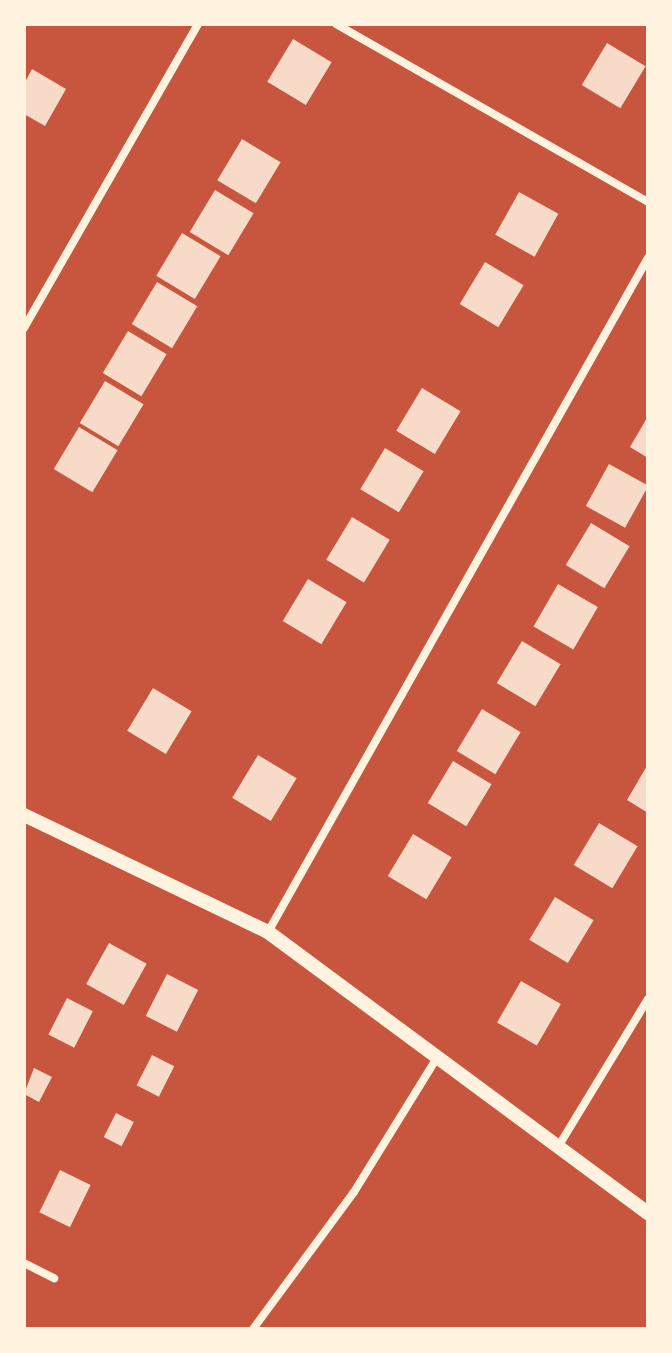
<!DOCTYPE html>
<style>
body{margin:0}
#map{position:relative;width:672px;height:1353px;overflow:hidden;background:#c8553d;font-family:"DM Sans",sans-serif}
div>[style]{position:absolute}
.building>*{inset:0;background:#f7dbc8;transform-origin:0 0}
.minor>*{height:8px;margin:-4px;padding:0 4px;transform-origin:4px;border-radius:4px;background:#fff3e0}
.tertiary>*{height:14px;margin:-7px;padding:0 7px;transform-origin:7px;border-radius:7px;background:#fff3e0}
span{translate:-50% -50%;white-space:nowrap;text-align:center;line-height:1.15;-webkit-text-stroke:8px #fff3e0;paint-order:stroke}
.frame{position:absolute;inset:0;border:26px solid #fff3e0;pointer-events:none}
</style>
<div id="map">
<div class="building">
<i style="left:293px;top:39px;width:45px;height:50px;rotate:31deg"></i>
<i style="left:607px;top:43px;width:45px;height:49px;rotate:31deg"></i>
<i style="clip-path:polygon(32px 69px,66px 89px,45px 126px,24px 114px,24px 84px)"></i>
<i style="left:242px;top:139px;width:45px;height:48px;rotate:31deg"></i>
<i style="left:215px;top:190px;width:45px;height:49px;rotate:31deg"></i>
<i style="left:519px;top:192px;width:45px;height:49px;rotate:29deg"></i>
<i style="left:182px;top:233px;width:45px;height:50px;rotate:31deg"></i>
<i style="left:485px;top:262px;width:45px;height:49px;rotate:31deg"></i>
<i style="left:157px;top:282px;width:47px;height:49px;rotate:31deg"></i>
<i style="left:128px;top:331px;width:45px;height:49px;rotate:31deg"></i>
<i style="left:105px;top:381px;width:45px;height:49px;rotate:31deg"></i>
<i style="left:422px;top:388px;width:45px;height:50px;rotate:31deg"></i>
<i style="clip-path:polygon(648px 416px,648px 458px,630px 447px)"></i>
<i style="left:79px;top:427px;width:45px;height:49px;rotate:31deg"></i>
<i style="left:385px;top:448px;width:45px;height:48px;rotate:31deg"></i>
<i style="left:609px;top:464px;width:45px;height:48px;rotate:29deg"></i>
<i style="left:352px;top:517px;width:44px;height:50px;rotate:31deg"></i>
<i style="left:591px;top:523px;width:45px;height:49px;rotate:31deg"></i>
<i style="left:308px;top:579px;width:45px;height:49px;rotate:31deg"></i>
<i style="left:558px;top:584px;width:46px;height:49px;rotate:30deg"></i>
<i style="left:522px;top:641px;width:45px;height:49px;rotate:31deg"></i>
<i style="left:153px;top:688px;width:45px;height:50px;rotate:31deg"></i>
<i style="left:482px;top:709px;width:45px;height:49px;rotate:31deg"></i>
<i style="left:258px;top:755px;width:45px;height:50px;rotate:31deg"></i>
<i style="left:453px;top:761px;width:45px;height:49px;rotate:31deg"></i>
<i style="clip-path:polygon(648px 764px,648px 813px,627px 800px)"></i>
<i style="left:599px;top:823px;width:45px;height:49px;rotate:31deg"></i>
<i style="left:413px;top:834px;width:45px;height:49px;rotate:31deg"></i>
<i style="left:555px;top:897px;width:45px;height:50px;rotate:31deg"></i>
<i style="left:109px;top:943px;width:43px;height:47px;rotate:29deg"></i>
<i style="left:167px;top:974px;width:35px;height:47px;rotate:27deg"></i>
<i style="left:521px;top:981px;width:46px;height:48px;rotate:30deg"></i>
<i style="left:67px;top:998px;width:29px;height:41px;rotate:27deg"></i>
<i style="left:152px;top:1055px;width:25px;height:34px;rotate:27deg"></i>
<i style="clip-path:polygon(34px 1068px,52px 1077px,39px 1102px,24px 1094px)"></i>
<i style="left:116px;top:1113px;width:20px;height:27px;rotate:27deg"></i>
<i style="left:60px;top:1170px;width:34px;height:47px;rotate:26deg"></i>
</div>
<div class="minor">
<i style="left:336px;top:24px;width:359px;rotate:29.7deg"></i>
<i style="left:24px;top:328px;width:350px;rotate:-60.2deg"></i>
<i style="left:268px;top:932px;width:774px;rotate:-60.59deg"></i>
<i style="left:558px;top:1147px;width:173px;rotate:-58.7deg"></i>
<i style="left:24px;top:1263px;width:34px;rotate:27deg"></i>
<i style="left:253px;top:1329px;width:170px;rotate:-53.6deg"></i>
<i style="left:354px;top:1192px;width:156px;rotate:-58.3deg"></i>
</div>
<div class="tertiary">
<i style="left:24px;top:815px;width:271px;rotate:25.6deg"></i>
<i style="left:268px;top:932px;width:473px;rotate:36.5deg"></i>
</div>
<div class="frame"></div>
</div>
